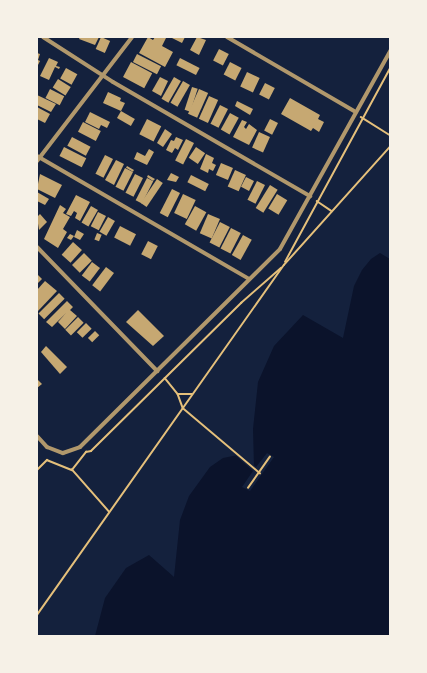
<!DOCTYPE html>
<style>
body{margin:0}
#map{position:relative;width:427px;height:673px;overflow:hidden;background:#14213d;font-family:"Source Sans 3",sans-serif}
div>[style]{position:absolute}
.water>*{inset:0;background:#0b132b}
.pier>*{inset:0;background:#14213d}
.building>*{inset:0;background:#c6a872;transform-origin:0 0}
.path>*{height:1.5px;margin:-0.75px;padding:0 0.75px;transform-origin:0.75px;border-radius:0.75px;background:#e5c07b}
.minor>*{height:4px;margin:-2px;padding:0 2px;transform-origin:2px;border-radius:2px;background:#b1986c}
span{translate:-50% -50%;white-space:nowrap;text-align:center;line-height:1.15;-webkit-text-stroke:3px #f6f1e7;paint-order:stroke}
.frame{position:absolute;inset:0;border:38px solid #f6f1e7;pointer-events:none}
</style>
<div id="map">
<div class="water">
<i style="clip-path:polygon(380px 253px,390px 259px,390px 636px,95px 636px,105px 598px,126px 568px,149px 555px,174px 577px,180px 520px,189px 496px,210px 467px,223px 458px,238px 455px,254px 467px,253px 429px,258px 382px,274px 346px,303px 315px,343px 338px,354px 286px,362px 270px,371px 259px)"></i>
</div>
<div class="pier">
<i style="clip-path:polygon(239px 453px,256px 467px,267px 453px,274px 457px,250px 491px,242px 487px,253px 471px,234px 454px)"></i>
</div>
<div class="building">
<i style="clip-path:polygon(80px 37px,99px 37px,95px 45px,79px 39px)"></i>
<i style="left:101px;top:37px;width:10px;height:13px;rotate:24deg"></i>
<i style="clip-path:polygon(148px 37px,153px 40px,155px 37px,166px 38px,162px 46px,173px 52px,165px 67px,139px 53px)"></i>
<i style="clip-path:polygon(170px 37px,185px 37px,182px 43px)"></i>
<i style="clip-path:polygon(197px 37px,206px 40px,199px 55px,190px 50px)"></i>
<i style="left:219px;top:49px;width:11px;height:13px;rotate:27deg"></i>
<i style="clip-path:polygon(37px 53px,40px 54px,38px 60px,40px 61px,37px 67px)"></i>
<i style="left:137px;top:54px;width:27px;height:9px;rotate:27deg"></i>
<i style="clip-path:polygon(49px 58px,58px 62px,56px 66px,60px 67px,59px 69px,55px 67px,49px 80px,40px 76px)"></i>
<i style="left:180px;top:58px;width:22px;height:8px;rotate:27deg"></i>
<i style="left:131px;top:62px;width:24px;height:17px;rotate:28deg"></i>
<i style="left:230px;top:62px;width:13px;height:14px;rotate:27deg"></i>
<i style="left:66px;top:68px;width:13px;height:12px;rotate:29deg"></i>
<i style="left:247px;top:72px;width:14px;height:16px;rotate:25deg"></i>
<i style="clip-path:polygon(160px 77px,168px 81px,161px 96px,152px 91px)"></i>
<i style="left:174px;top:77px;width:8px;height:25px;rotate:30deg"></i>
<i style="left:58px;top:79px;width:15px;height:10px;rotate:32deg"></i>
<i style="left:183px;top:81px;width:8px;height:25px;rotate:30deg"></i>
<i style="left:265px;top:83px;width:11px;height:13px;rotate:27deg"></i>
<i style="left:192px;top:87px;width:6px;height:24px;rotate:18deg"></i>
<i style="left:50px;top:89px;width:16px;height:10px;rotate:27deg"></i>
<i style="left:199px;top:89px;width:10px;height:27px;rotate:24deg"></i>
<i style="clip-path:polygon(108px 92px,121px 98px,120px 101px,125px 103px,121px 111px,103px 103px)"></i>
<i style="clip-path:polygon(37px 95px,56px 104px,51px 112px,37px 105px)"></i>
<i style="left:209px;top:96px;width:10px;height:25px;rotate:24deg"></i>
<i style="clip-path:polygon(290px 98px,320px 115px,318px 119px,324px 122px,319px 132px,313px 128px,311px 131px,281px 114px)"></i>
<i style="clip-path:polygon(237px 101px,253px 109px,250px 115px,235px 106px)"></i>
<i style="left:220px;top:105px;width:9px;height:21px;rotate:27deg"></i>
<i style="clip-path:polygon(37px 107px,50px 114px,45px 123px,37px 119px)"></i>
<i style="left:121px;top:111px;width:16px;height:8px;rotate:30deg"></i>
<i style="clip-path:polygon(90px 112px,110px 122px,107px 128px,101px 125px,99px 129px,85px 122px)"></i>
<i style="left:230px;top:113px;width:10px;height:19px;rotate:29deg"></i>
<i style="left:147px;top:119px;width:16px;height:17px;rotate:27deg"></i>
<i style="left:270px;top:119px;width:9px;height:13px;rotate:27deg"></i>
<i style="clip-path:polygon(242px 120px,247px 122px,244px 127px,246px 129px,249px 124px,257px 130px,249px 145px,233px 137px)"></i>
<i style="left:83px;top:122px;width:20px;height:11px;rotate:27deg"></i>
<i style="clip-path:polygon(165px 129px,172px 134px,163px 147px,157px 143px)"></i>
<i style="left:259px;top:132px;width:12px;height:17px;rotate:24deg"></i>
<i style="left:72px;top:137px;width:21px;height:10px;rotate:28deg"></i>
<i style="clip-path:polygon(176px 137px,183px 140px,178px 150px,175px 148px,172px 153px,166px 150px,171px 140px,174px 141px)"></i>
<i style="left:186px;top:139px;width:9px;height:24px;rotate:27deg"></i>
<i style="left:64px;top:147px;width:25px;height:10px;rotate:27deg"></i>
<i style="left:196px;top:147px;width:11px;height:13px;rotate:34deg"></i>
<i style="clip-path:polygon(149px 149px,154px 152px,147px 165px,134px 159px,137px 152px,145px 156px)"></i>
<i style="clip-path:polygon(206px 154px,214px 158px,212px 163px,216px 165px,213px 171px,209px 169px,208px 173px,200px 169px)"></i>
<i style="left:105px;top:155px;width:9px;height:21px;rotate:27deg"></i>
<i style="clip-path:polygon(116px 160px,124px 164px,114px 185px,105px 180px)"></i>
<i style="left:221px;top:163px;width:13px;height:13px;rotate:23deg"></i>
<i style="left:127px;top:166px;width:8px;height:2px;rotate:30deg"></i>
<i style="left:125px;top:168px;width:9px;height:21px;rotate:27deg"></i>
<i style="left:235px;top:170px;width:12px;height:18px;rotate:24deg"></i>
<i style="clip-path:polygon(171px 173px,179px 177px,176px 182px,167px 180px)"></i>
<i style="clip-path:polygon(40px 174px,62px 185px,55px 198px,37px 189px)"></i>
<i style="left:135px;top:174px;width:9px;height:21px;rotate:27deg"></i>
<i style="clip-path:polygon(148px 175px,155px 179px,153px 181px,147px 177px)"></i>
<i style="left:191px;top:175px;width:20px;height:8px;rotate:27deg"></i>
<i style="left:246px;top:177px;width:9px;height:11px;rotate:27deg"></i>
<i style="left:147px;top:178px;width:7px;height:25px;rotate:27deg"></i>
<i style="left:157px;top:179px;width:7px;height:29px;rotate:34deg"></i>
<i style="left:257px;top:181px;width:9px;height:21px;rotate:27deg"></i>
<i style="left:270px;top:185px;width:9px;height:27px;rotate:32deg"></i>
<i style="left:172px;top:189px;width:9px;height:27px;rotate:27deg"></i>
<i style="clip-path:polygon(37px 192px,49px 199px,45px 205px,37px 201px)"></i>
<i style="left:183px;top:194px;width:14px;height:21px;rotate:25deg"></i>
<i style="left:277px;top:194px;width:12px;height:17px;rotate:31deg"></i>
<i style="clip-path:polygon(76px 195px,90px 202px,80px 221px,75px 218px,77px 213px,74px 211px,71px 216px,66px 214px)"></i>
<i style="clip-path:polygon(60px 205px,66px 209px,63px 213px,70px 217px,63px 229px,67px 232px,58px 248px,44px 239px)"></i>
<i style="left:91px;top:206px;width:8px;height:19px;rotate:30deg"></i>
<i style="left:195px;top:206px;width:13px;height:21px;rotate:29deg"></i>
<i style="left:98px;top:212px;width:9px;height:16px;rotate:27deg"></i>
<i style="clip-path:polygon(40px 214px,47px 222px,39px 230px,37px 217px)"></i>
<i style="left:208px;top:214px;width:13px;height:21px;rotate:23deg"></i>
<i style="left:108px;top:217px;width:8px;height:17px;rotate:30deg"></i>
<i style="left:220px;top:222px;width:11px;height:23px;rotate:27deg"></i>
<i style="left:120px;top:226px;width:18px;height:13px;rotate:27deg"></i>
<i style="left:231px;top:228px;width:11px;height:23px;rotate:27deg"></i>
<i style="clip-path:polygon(77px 230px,84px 234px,80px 240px,74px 237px)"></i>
<i style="left:97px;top:233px;width:5px;height:7px;rotate:22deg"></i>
<i style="clip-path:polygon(70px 234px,74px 236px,71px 240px,67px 238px)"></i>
<i style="left:243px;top:235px;width:10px;height:23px;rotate:29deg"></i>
<i style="left:148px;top:241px;width:11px;height:15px;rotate:27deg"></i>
<i style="left:73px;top:242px;width:12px;height:17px;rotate:42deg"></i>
<i style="left:84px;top:253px;width:11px;height:17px;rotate:45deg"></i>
<i style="left:92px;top:262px;width:10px;height:17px;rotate:37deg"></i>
<i style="left:106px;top:267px;width:10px;height:23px;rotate:37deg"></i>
<i style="clip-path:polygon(37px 274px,42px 279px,37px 284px)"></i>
<i style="clip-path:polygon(45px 281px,57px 291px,38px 311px,37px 290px)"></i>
<i style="left:59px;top:293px;width:8px;height:29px;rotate:45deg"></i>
<i style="clip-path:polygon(67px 301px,73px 307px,70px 310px,77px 316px,65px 329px,58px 322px,66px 313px,52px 327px,46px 322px)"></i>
<i style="clip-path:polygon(138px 310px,164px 336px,153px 346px,126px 322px)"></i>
<i style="left:78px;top:317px;width:8px;height:18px;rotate:45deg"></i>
<i style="left:86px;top:323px;width:8px;height:13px;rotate:45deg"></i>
<i style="left:95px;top:331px;width:6px;height:10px;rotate:45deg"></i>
<i style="clip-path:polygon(46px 346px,67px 367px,60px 374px,41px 352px)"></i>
<i style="clip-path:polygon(37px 379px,42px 384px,37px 388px)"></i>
</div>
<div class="path">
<i style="left:361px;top:117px;width:34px;rotate:32deg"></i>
<i style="left:317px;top:201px;width:18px;rotate:34deg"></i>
<i style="left:285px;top:262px;width:220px;rotate:-61.5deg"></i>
<i style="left:165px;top:378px;width:21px;rotate:51deg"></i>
<i style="left:178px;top:394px;width:15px;rotate:70deg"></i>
<i style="left:183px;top:408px;width:101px;rotate:40.2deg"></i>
<i style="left:178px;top:394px;width:14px"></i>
<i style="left:37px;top:470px;width:14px;rotate:-45deg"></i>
<i style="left:47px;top:460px;width:27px;rotate:22deg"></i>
<i style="left:248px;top:488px;width:38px;rotate:-55deg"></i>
<i style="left:109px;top:512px;width:56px;rotate:-131.4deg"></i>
<i style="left:72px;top:470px;width:23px;rotate:-52deg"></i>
<i style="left:86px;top:452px;width:5px;rotate:-11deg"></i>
<i style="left:91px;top:451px;width:211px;rotate:-44.6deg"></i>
<i style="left:241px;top:303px;width:53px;rotate:-41.2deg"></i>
<i style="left:37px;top:615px;width:428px;rotate:-54.8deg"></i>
<i style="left:284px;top:265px;width:159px;rotate:-48.1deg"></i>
</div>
<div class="minor">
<i style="left:43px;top:37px;width:83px;rotate:32.7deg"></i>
<i style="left:113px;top:82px;width:228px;rotate:30.1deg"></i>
<i style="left:227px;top:37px;width:147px;rotate:30.2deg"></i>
<i style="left:37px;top:156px;width:245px;rotate:30.1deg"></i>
<i style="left:37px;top:161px;width:156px;rotate:-52.5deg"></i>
<i style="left:37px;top:247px;width:173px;rotate:45.9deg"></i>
<i style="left:37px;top:436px;width:15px;rotate:48deg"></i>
<i style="left:47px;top:447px;width:17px;rotate:21deg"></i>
<i style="left:63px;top:453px;width:18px;rotate:-19deg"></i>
<i style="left:80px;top:447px;width:281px;rotate:-44.7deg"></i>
<i style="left:280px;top:249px;width:227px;rotate:-60.9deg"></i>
</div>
<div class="frame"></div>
</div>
